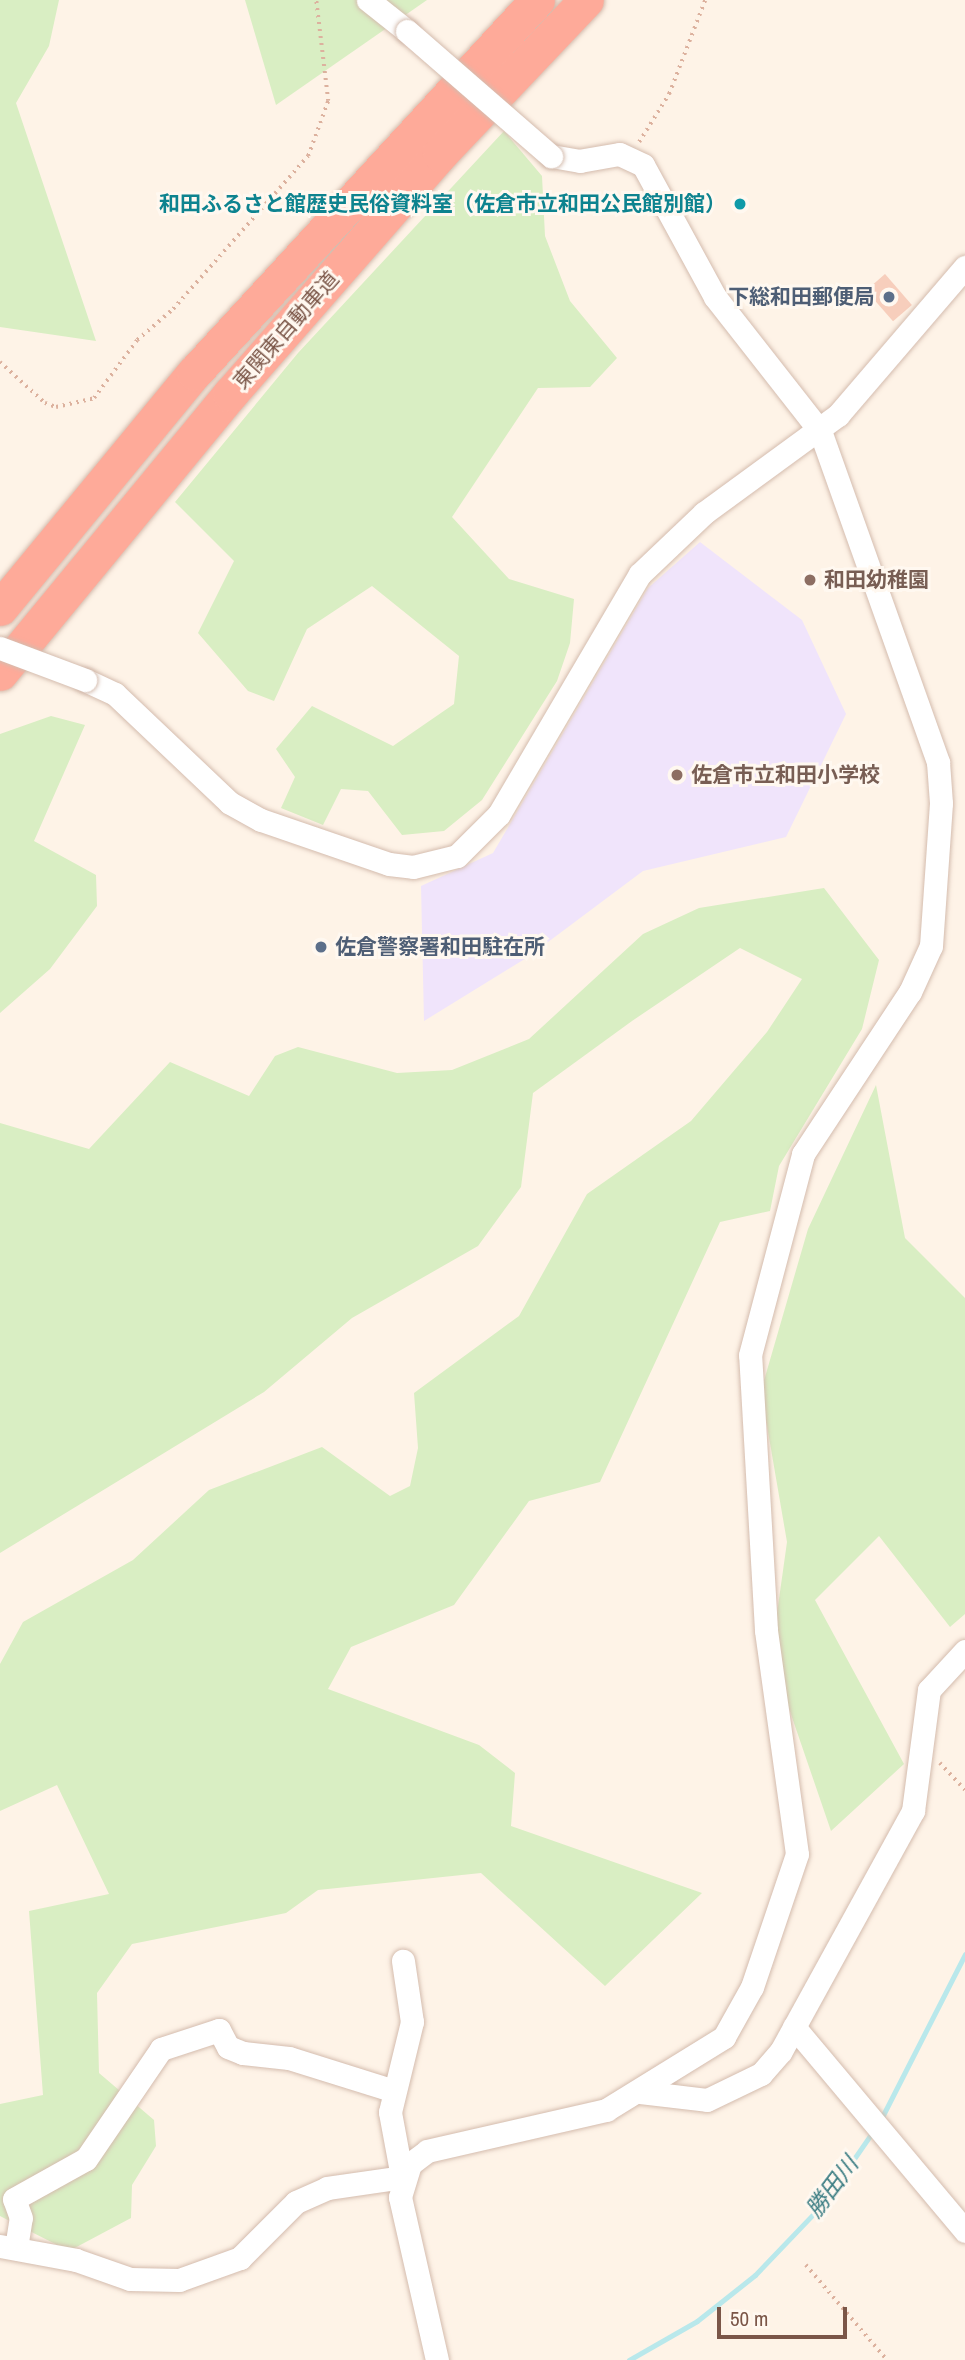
<!DOCTYPE html>
<meta charset="utf-8">
<style>
body{margin:0}
#map{position:relative;width:965px;height:2360px;overflow:hidden;background:#fef3e7;font-family:"Archivo Narrow","Noto Sans JP",sans-serif}
div>[style]{position:absolute}
.education>*{inset:0;background:#f0e4fb}
.green>*{inset:0;background:#d9eec3}
.stream>*{height:5px;margin:-2.5px;padding:0 2.5px;transform-origin:2.5px;border-radius:2.5px;background:#b9e8eb}
.building>*{inset:0;background:#f7cebc;transform-origin:0 0}
.path>*{height:3.5px;margin-top:-1.75px;transform-origin:0;background:repeating-linear-gradient(90deg,#dcb19e 0 2px,transparent 0 7px)}
.roads{filter:drop-shadow(0 0 2px #d4bcae) drop-shadow(0 0 2px #d4bcae)}
.minor>*{height:23px;margin:-11.5px;padding:0 11.5px;transform-origin:11.5px;border-radius:11.5px;background:#fff}
.highway>*{height:35px;margin:-17.5px;padding:0 17.5px;transform-origin:17.5px;border-radius:17.5px;background:#feaa99}
.bridges{filter:drop-shadow(0 0 2px #d4bcae) drop-shadow(0 0 2px #d4bcae)}
.minor-bridge>*{height:23px;margin:-11.5px;padding:0 11.5px;transform-origin:11.5px;border-radius:11.5px;background:#fff}
.dots>*{width:19px;height:19px;translate:-50% -50%;box-sizing:border-box;border:4px solid #fff8f0;border-radius:50%}
span{translate:-50% -50%;white-space:nowrap;text-align:center;line-height:1.15;-webkit-text-stroke:6px #fff8f0;paint-order:stroke}
.culture-label{font-size:21px;color:#0d838f;font-weight:700}
.right{translate:-100% -50%;text-align:right}
.service-label{font-size:21px;color:#4e5e75;font-weight:700}
.left{translate:0 -50%;text-align:left}
.street-label{font-size:21px;color:#7b5648}
.education-label{font-size:21px;color:#785e54;font-weight:700}
.water-label{font-size:23px;color:#3a7c82;font-style:italic}
.scale{position:absolute;left:717px;top:2307px;width:130px;height:32px;box-sizing:border-box;border:4px solid #7b5648;border-top:0;padding-left:9px;font-size:21px;line-height:24px;white-space:nowrap;color:#7b5648;-webkit-text-stroke:5px #fff8f0;paint-order:stroke}
</style>
<div id="map">
<div class="education">
<i style="clip-path:polygon(700px 542px,802px 620px,846px 714px,786px 837px,643px 871px,528px 957px,424px 1021px,421px 886px,493px 853px,648px 588px)"></i>
</div>
<div class="green">
<i style="clip-path:polygon(0 0,59px 0,49px 46px,16px 103px,96px 341px,0 327px)"></i>
<i style="clip-path:polygon(245px 0,427px 0,276px 105px)"></i>
<i style="clip-path:polygon(504px 131px,542px 176px,545px 236px,570px 301px,617px 358px,590px 387px,538px 388px,452px 517px,509px 579px,574px 599px,570px 643px,557px 681px,482px 800px,444px 831px,402px 835px,368px 791px,341px 789px,323px 825px,281px 808px,295px 777px,276px 749px,312px 706px,393px 746px,454px 704px,459px 656px,372px 586px,307px 629px,274px 701px,248px 691px,198px 633px,234px 561px,175px 502px,298px 353px)"></i>
<i style="clip-path:polygon(51px 716px,85px 725px,34px 841px,96px 875px,97px 906px,50px 969px,0 1013px,0 734px)"></i>
<i style="clip-path:polygon(824px 888px,879px 960px,862px 1029px,779px 1166px,770px 1211px,720px 1222px,600px 1482px,529px 1501px,454px 1605px,351px 1647px,328px 1689px,479px 1745px,515px 1773px,511px 1826px,702px 1893px,605px 1986px,481px 1873px,318px 1890px,286px 1913px,132px 1944px,97px 1993px,99px 2073px,154px 2120px,156px 2146px,132px 2185px,131px 2218px,69px 2251px,0 2216px,0 2104px,43px 2095px,29px 1911px,109px 1894px,57px 1785px,0 1811px,0 1664px,23px 1622px,133px 1560px,209px 1490px,322px 1447px,390px 1496px,410px 1486px,418px 1448px,414px 1393px,519px 1316px,587px 1194px,691px 1121px,767px 1032px,802px 979px,740px 948px,632px 1021px,533px 1093px,521px 1187px,478px 1246px,352px 1318px,264px 1392px,0 1553px,0 1123px,89px 1149px,170px 1062px,249px 1096px,275px 1056px,298px 1047px,397px 1073px,452px 1070px,529px 1039px,643px 934px,699px 908px)"></i>
<i style="clip-path:polygon(876px 1085px,905px 1238px,965px 1298px,965px 1614px,950px 1627px,879px 1536px,815px 1600px,904px 1764px,831px 1831px,771px 1656px,787px 1542px,761px 1391px,808px 1229px)"></i>
</div>
<div class="stream">
<i style="left:881px;top:2119px;width:185px;rotate:-63deg"></i>
<i style="left:629px;top:2360px;width:78px;rotate:-29.8deg"></i>
<i style="left:697px;top:2321px;width:74px;rotate:-38.4deg"></i>
<i style="left:755px;top:2275px;width:97px;rotate:-46.3deg"></i>
<i style="left:822px;top:2205px;width:91px;rotate:-55.3deg"></i>
</div>
<div class="building">
<i style="left:885px;top:274px;width:41px;height:25px;rotate:49deg"></i>
</div>
<div class="path">
<i style="left:639px;top:142px;width:57px;rotate:-58deg"></i>
<i style="left:669px;top:94px;width:101px;rotate:-69deg"></i>
<i style="left:0;top:362px;width:61px;rotate:42.3deg"></i>
<i style="left:45px;top:403px;width:12px;rotate:20deg"></i>
<i style="left:56px;top:407px;width:39px;rotate:-13deg"></i>
<i style="left:94px;top:398px;width:72px;rotate:-53.4deg"></i>
<i style="left:137px;top:340px;width:48px;rotate:-40.7deg"></i>
<i style="left:173px;top:309px;width:204px;rotate:-48.6deg"></i>
<i style="left:308px;top:156px;width:59px;rotate:-70deg"></i>
<i style="left:328px;top:101px;width:102px;rotate:-96.8deg"></i>
<i style="left:940px;top:1763px;width:37px;rotate:47deg"></i>
<i style="left:806px;top:2265px;width:125px;rotate:49.5deg"></i>
</div>
<div class="roads">
<div class="minor">
<i style="left:368px;top:0;width:50px;rotate:38.5deg"></i>
<i style="left:85px;top:680px;width:33px;rotate:25deg"></i>
<i style="left:115px;top:694px;width:158px;rotate:43.5deg"></i>
<i style="left:230px;top:803px;width:35px;rotate:29deg"></i>
<i style="left:261px;top:820px;width:135px;rotate:19deg"></i>
<i style="left:389px;top:864px;width:24px;rotate:7deg"></i>
<i style="left:413px;top:867px;width:45px;rotate:-14deg"></i>
<i style="left:457px;top:856px;width:59px;rotate:-45deg"></i>
<i style="left:499px;top:814px;width:278px;rotate:-59.6deg"></i>
<i style="left:640px;top:574px;width:88px;rotate:-43.6deg"></i>
<i style="left:704px;top:513px;width:166px;rotate:-36.2deg"></i>
<i style="left:838px;top:415px;width:195px;rotate:-49.4deg"></i>
<i style="left:794px;top:2027px;width:266px;rotate:50deg"></i>
<i style="left:640px;top:2092px;width:67px;rotate:6.8deg"></i>
<i style="left:707px;top:2100px;width:60px;rotate:-25.7deg"></i>
<i style="left:761px;top:2074px;width:30px;rotate:-49deg"></i>
<i style="left:781px;top:2051px;width:274px;rotate:-61.2deg"></i>
<i style="left:913px;top:1811px;width:122px;rotate:-82.5deg"></i>
<i style="left:929px;top:1690px;width:53px;rotate:-47.3deg"></i>
<i style="left:0;top:2246px;width:77px;rotate:10.4deg"></i>
<i style="left:76px;top:2260px;width:57px;rotate:19.4deg"></i>
<i style="left:130px;top:2279px;width:49px;rotate:1.2deg"></i>
<i style="left:179px;top:2280px;width:65px;rotate:-19.8deg"></i>
<i style="left:240px;top:2258px;width:79px;rotate:-45deg"></i>
<i style="left:296px;top:2202px;width:34px;rotate:-24deg"></i>
<i style="left:327px;top:2188px;width:76px;rotate:-8.3deg"></i>
<i style="left:402px;top:2177px;width:66px;rotate:-100.5deg"></i>
<i style="left:390px;top:2112px;width:93px;rotate:-76.3deg"></i>
<i style="left:412px;top:2022px;width:62px;rotate:-98.4deg"></i>
<i style="left:16px;top:2248px;width:30px;rotate:-81deg"></i>
<i style="left:21px;top:2218px;width:20px;rotate:-110deg"></i>
<i style="left:14px;top:2199px;width:82px;rotate:-29.1deg"></i>
<i style="left:86px;top:2159px;width:133px;rotate:-55.7deg"></i>
<i style="left:161px;top:2049px;width:61px;rotate:-18.1deg"></i>
<i style="left:219px;top:2030px;width:19px;rotate:62deg"></i>
<i style="left:228px;top:2047px;width:16px;rotate:22deg"></i>
<i style="left:243px;top:2053px;width:46px;rotate:6.2deg"></i>
<i style="left:289px;top:2058px;width:110px;rotate:17.4deg"></i>
<i style="left:437px;top:2360px;width:167px;rotate:-102.8deg"></i>
<i style="left:400px;top:2197px;width:34px;rotate:-73deg"></i>
<i style="left:410px;top:2164px;width:21px;rotate:-37deg"></i>
<i style="left:427px;top:2151px;width:184px;rotate:-12.9deg"></i>
<i style="left:606px;top:2110px;width:139px;rotate:-31.7deg"></i>
<i style="left:724px;top:2037px;width:57px;rotate:-60.8deg"></i>
<i style="left:752px;top:1987px;width:140px;rotate:-71.3deg"></i>
<i style="left:797px;top:1854px;width:226px;rotate:-97.9deg"></i>
<i style="left:766px;top:1630px;width:275px;rotate:-93.3deg"></i>
<i style="left:750px;top:1355px;width:208px;rotate:-75.2deg"></i>
<i style="left:803px;top:1154px;width:194px;rotate:-56.6deg"></i>
<i style="left:910px;top:992px;width:51px;rotate:-65.5deg"></i>
<i style="left:931px;top:946px;width:143px;rotate:-86deg"></i>
<i style="left:941px;top:803px;width:41px;rotate:-94.2deg"></i>
<i style="left:938px;top:762px;width:351px;rotate:-109.6deg"></i>
<i style="left:820px;top:431px;width:170px;rotate:-128.1deg"></i>
<i style="left:715px;top:297px;width:150px;rotate:-118.6deg"></i>
<i style="left:643px;top:165px;width:26px;rotate:-155deg"></i>
<i style="left:619px;top:154px;width:40px;rotate:170deg"></i>
<i style="left:580px;top:161px;width:29px;rotate:-170deg"></i>
</div>
<div class="highway">
<i style="left:0;top:608px;width:305px;rotate:-50.5deg"></i>
<i style="left:194px;top:373px;width:507px;rotate:-47.4deg"></i>
<i style="left:0;top:673px;width:362px;rotate:-50.5deg"></i>
<i style="left:230px;top:394px;width:319px;rotate:-48.8deg"></i>
<i style="left:440px;top:154px;width:212px;rotate:-46.5deg"></i>
</div>
</div>
<div class="bridges">
<div class="minor-bridge">
<i style="left:407px;top:31px;width:191px;rotate:41deg"></i>
<i style="left:0;top:648px;width:91px;rotate:20.6deg"></i>
</div>
</div>
<div class="dots">
<i style="left:740px;top:204px;background:#0f9aa8"></i>
<i style="left:889px;top:297px;background:#5c6f8a"></i>
<i style="left:810px;top:580px;background:#8d6e63"></i>
<i style="left:677px;top:775px;background:#8d6e63"></i>
<i style="left:321px;top:947px;background:#5c6f8a"></i>
</div>
<div class="culture-label">
<span class="right" style="left:726px;top:204px">和田ふるさと館歴史民俗資料室（佐倉市立和田公民館別館）</span>
</div>
<div class="service-label">
<span class="right" style="left:875px;top:297px">下総和田郵便局</span>
<span class="left" style="left:335px;top:947px">佐倉警察署和田駐在所</span>
</div>
<div class="street-label">
<span style="left:286px;top:330px;rotate:-49deg">東関東自動車道</span>
</div>
<div class="education-label">
<span class="left" style="left:824px;top:580px">和田幼稚園</span>
<span class="left" style="left:691px;top:775px">佐倉市立和田小学校</span>
</div>
<div class="water-label">
<span style="left:832px;top:2187px;rotate:-53deg">勝田川</span>
</div>
<div class="scale">50 m</div>
</div>
